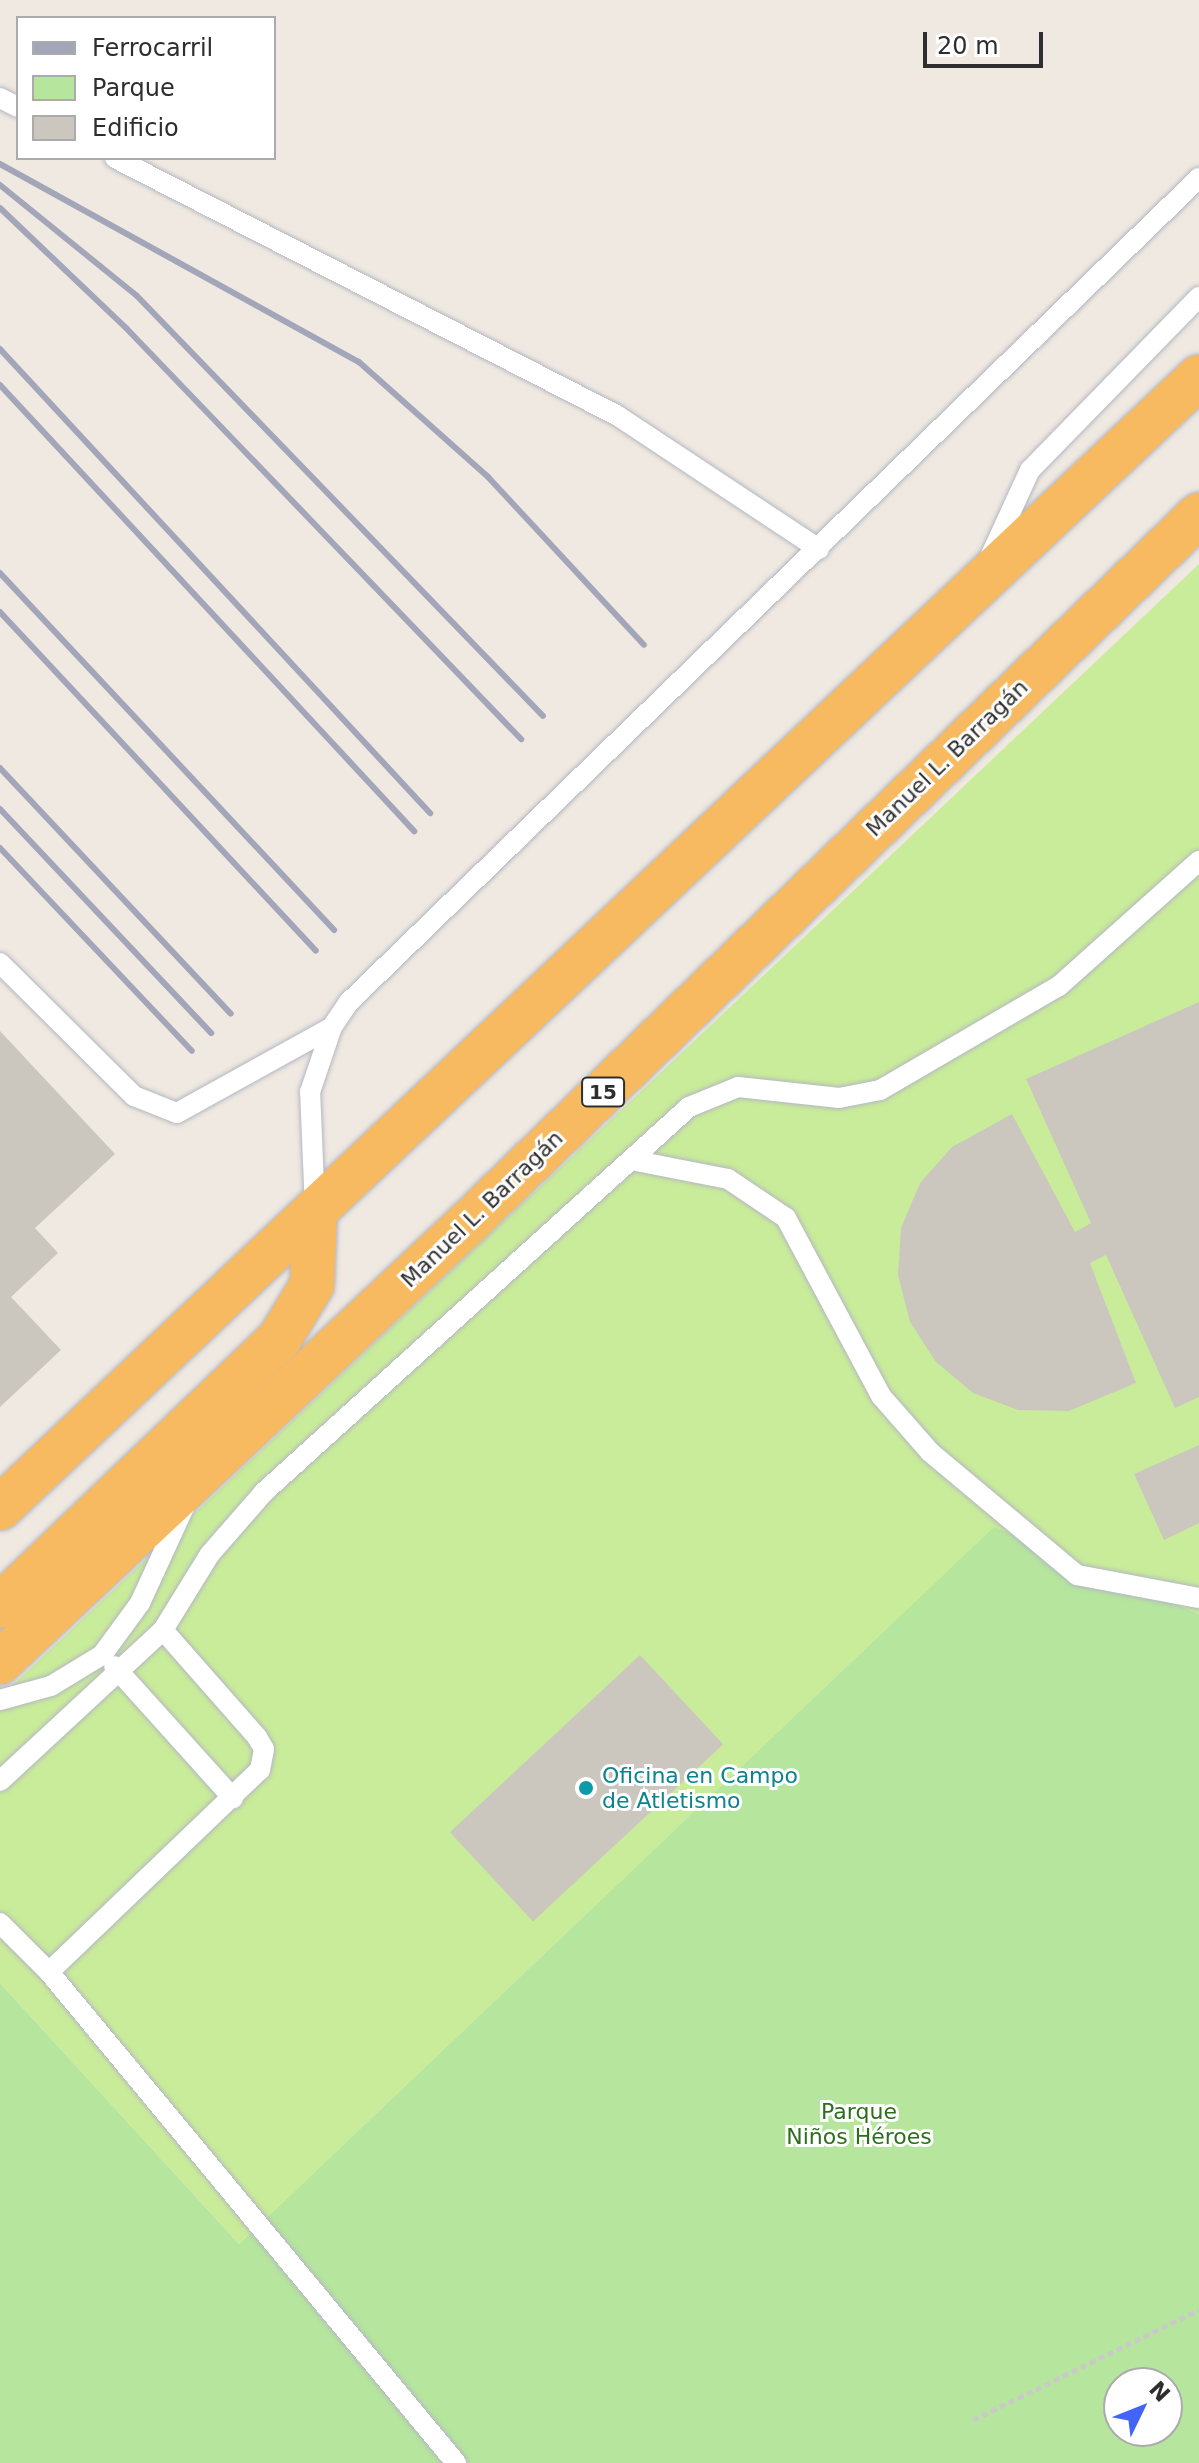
<!DOCTYPE html>
<meta charset="utf-8">
<style>
body{margin:0}
#map{position:relative;width:1199px;height:2463px;overflow:hidden;background:#efe9e1;font-family:"DejaVu Sans",sans-serif}
div>[style]{position:absolute}
.green>*{inset:0;background:#b6e59e}
.pitch>*{inset:0;background:#c9ec9a}
.building>*{inset:0;background:#cbc7bf;transform-origin:0 0}
.path>*{height:5px;margin-top:-2.5px;transform-origin:0;background:repeating-linear-gradient(90deg,#c9c9c9 0 6px,transparent 0 10px)}
.roads{filter:drop-shadow(0 0 2px #b4b7c1) drop-shadow(0 0 2px #b4b7c1)}
.service>*{height:20px;margin:-10px;padding:0 10px;transform-origin:10px;border-radius:10px;background:#fff}
.trunk>*{height:44px;margin:-22px;padding:0 22px;transform-origin:22px;border-radius:22px;background:#f8ba60}
.rail>*{height:6px;margin:-3px;padding:0 3px;transform-origin:3px;border-radius:3px;background:#a3a6b8}
.dots>*{width:22px;height:22px;translate:-50% -50%;box-sizing:border-box;border:4px solid #fff;border-radius:50%}
span{translate:-50% -50%;white-space:nowrap;text-align:center;line-height:1.15;-webkit-text-stroke:6px #fff;paint-order:stroke}
.shield-label span{padding:2px 6px;background:#fff;border:2px solid;border-radius:6px;-webkit-text-stroke-width:0}
.shield-label{font-size:20px;color:#2e2e2e;font-weight:700}
.street-label{font-size:22px;color:#2e2e2e}
.culture-label{font-size:22px;color:#0d838f}
.left{translate:0 -50%;text-align:left}
.park-label{font-size:22px;color:#2c6e1b}
.legend{position:absolute;left:16px;top:16px;width:260px;height:144px;box-sizing:border-box;background:#fff;border:2px solid #ababab;margin:0;padding:10px 14px;list-style:none;font-size:24px;color:#2e2e2e}
.legend li{display:flex;align-items:center;gap:16px;height:40px}
.legend b{width:40px;border:2px solid #ababab}
.north{position:absolute;left:1103px;top:2367px;width:80px;height:80px;box-sizing:border-box;background:#fff;border:2px solid #ababab;border-radius:50%;rotate:47deg;font-size:22px;font-weight:700;line-height:32px;text-align:center;color:#2e2e2e}
.north::after{content:'';display:block;margin:auto;width:28px;height:36px;background:#4264fb;clip-path:polygon(50% 0,100% 100%,50% 72%,0 100%)}
.scale{position:absolute;left:923px;top:32px;width:120px;height:36px;box-sizing:border-box;border:4px solid #2e2e2e;border-top:0;padding-left:10px;font-size:24px;line-height:28px;white-space:nowrap;color:#2e2e2e;-webkit-text-stroke:6px #fff;paint-order:stroke}
</style>
<div id="map">
<div class="green">
<i style="clip-path:polygon(evenodd,994px 1526px,1199px 1614px,1199px 2463px,0 2463px,0 1983px,239px 2244px,994px 1526px,1119px 2383px,1167px 2383px,1167px 2431px,1119px 2431px,1119px 2383px)"></i>
</div>
<div class="pitch">
<i style="clip-path:polygon(1199px 564px,1199px 1614px,994px 1527px,239px 2244px,0 1983px,0 1697px)"></i>
</div>
<div class="building">
<i style="clip-path:polygon(1199px 1002px,1199px 1397px,1175px 1408px,1106px 1255px,1090px 1263px,1136px 1383px,1069px 1411px,1018px 1410px,973px 1393px,936px 1362px,910px 1322px,898px 1275px,901px 1228px,920px 1183px,952px 1147px,1012px 1114px,1075px 1232px,1091px 1223px,1026px 1079px)"></i>
<i style="clip-path:polygon(0 1031px,115px 1154px,35px 1228px,58px 1253px,11px 1297px,61px 1350px,0 1407px)"></i>
<i style="clip-path:polygon(1199px 1445px,1199px 1523px,1164px 1540px,1134px 1474px)"></i>
<i style="left:640px;top:1655px;width:122px;height:260px;rotate:47deg"></i>
</div>
<div class="path">
<i style="left:973px;top:2420px;width:251px;rotate:-26deg"></i>
</div>
<div class="roads">
<div class="service">
<i style="left:0;top:98px;width:20px;rotate:27deg"></i>
<i style="left:115px;top:158px;width:565px;rotate:27.15deg"></i>
<i style="left:618px;top:416px;width:241px;rotate:33.5deg"></i>
<i style="left:989px;top:559px;width:98px;rotate:-65.3deg"></i>
<i style="left:1030px;top:470px;width:242px;rotate:-45.7deg"></i>
<i style="left:0;top:963px;width:189px;rotate:44.8deg"></i>
<i style="left:134px;top:1096px;width:46px;rotate:21.6deg"></i>
<i style="left:177px;top:1113px;width:177px;rotate:-29deg"></i>
<i style="left:631px;top:1160px;width:99px;rotate:11.1deg"></i>
<i style="left:728px;top:1179px;width:70px;rotate:33.9deg"></i>
<i style="left:786px;top:1218px;width:202px;rotate:61.9deg"></i>
<i style="left:881px;top:1396px;width:74px;rotate:48.8deg"></i>
<i style="left:930px;top:1452px;width:192px;rotate:39.9deg"></i>
<i style="left:1077px;top:1575px;width:124px;rotate:10.7deg"></i>
<i style="left:315px;top:1209px;width:117px;rotate:-92.4deg"></i>
<i style="left:310px;top:1092px;width:69px;rotate:-71.3deg"></i>
<i style="left:332px;top:1027px;width:30px;rotate:-56deg"></i>
<i style="left:349px;top:1002px;width:1184px;rotate:-44.11deg"></i>
<i style="left:114px;top:1666px;width:178px;rotate:48deg"></i>
<i style="left:0;top:1700px;width:53px;rotate:-15.4deg"></i>
<i style="left:51px;top:1686px;width:60px;rotate:-31.3deg"></i>
<i style="left:102px;top:1655px;width:64px;rotate:-53.8deg"></i>
<i style="left:140px;top:1603px;width:108px;rotate:-65.3deg"></i>
<i style="left:0;top:1781px;width:222px;rotate:-42.8deg"></i>
<i style="left:0;top:1923px;width:69px;rotate:45deg"></i>
<i style="left:49px;top:1972px;width:292px;rotate:-43.8deg"></i>
<i style="left:260px;top:1770px;width:21px;rotate:-79deg"></i>
<i style="left:264px;top:1749px;width:14px;rotate:-120deg"></i>
<i style="left:257px;top:1737px;width:142px;rotate:-131.3deg"></i>
<i style="left:163px;top:1630px;width:89px;rotate:-58.3deg"></i>
<i style="left:210px;top:1554px;width:82px;rotate:-48.9deg"></i>
<i style="left:264px;top:1492px;width:573px;rotate:-42.17deg"></i>
<i style="left:689px;top:1107px;width:53px;rotate:-22.2deg"></i>
<i style="left:738px;top:1087px;width:102px;rotate:6.2deg"></i>
<i style="left:839px;top:1098px;width:42px;rotate:-11deg"></i>
<i style="left:880px;top:1090px;width:207px;rotate:-30.2deg"></i>
<i style="left:1059px;top:986px;width:188px;rotate:-41.8deg"></i>
<i style="left:49px;top:1972px;width:638px;rotate:50.34deg"></i>
</div>
<div class="trunk">
<i style="left:0;top:1508px;width:1648px;rotate:-43.33deg"></i>
<i style="left:0;top:1606px;width:388px;rotate:-43.7deg"></i>
<i style="left:280px;top:1338px;width:62px;rotate:-58.9deg"></i>
<i style="left:312px;top:1285px;width:71px;rotate:-87.6deg"></i>
<i style="left:0;top:1662px;width:642px;rotate:-43.17deg"></i>
<i style="left:468px;top:1223px;width:1018px;rotate:-44.08deg"></i>
</div>
</div>
<div class="rail">
<i style="left:0;top:164px;width:410px;rotate:28.9deg"></i>
<i style="left:359px;top:362px;width:173px;rotate:41.7deg"></i>
<i style="left:488px;top:477px;width:229px;rotate:47.1deg"></i>
<i style="left:0;top:185px;width:176px;rotate:39deg"></i>
<i style="left:137px;top:296px;width:584px;rotate:45.97deg"></i>
<i style="left:0;top:208px;width:175px;rotate:43.6deg"></i>
<i style="left:127px;top:329px;width:569px;rotate:46.14deg"></i>
<i style="left:0;top:349px;width:633px;rotate:47.18deg"></i>
<i style="left:0;top:385px;width:609px;rotate:47.13deg"></i>
<i style="left:0;top:573px;width:489px;rotate:46.9deg"></i>
<i style="left:0;top:612px;width:463px;rotate:47deg"></i>
<i style="left:0;top:768px;width:337px;rotate:46.8deg"></i>
<i style="left:0;top:809px;width:308px;rotate:46.7deg"></i>
<i style="left:0;top:848px;width:279px;rotate:46.6deg"></i>
</div>
<div class="dots">
<i style="left:586px;top:1788px;background:#0f9aa8"></i>
</div>
<div class="shield-label">
<span style="left:603px;top:1092px">15</span>
</div>
<div class="street-label">
<span style="left:947px;top:758px;rotate:-44deg">Manuel L. Barragán</span>
<span style="left:482px;top:1209px;rotate:-44deg">Manuel L. Barragán</span>
</div>
<div class="culture-label">
<span class="left" style="left:602px;top:1788px">Oficina en Campo<br>de Atletismo</span>
</div>
<div class="park-label">
<span style="left:859px;top:2124px">Parque<br>Niños Héroes</span>
</div>
<ul class="legend">
<li><b style="height:10px;background:#a3a6b8"></b>Ferrocarril</li>
<li><b style="height:22px;background:#b6e59e"></b>Parque</li>
<li><b style="height:22px;background:#cbc7bf"></b>Edificio</li>
</ul>
<div class="north">N</div>
<div class="scale">20 m</div>
</div>
